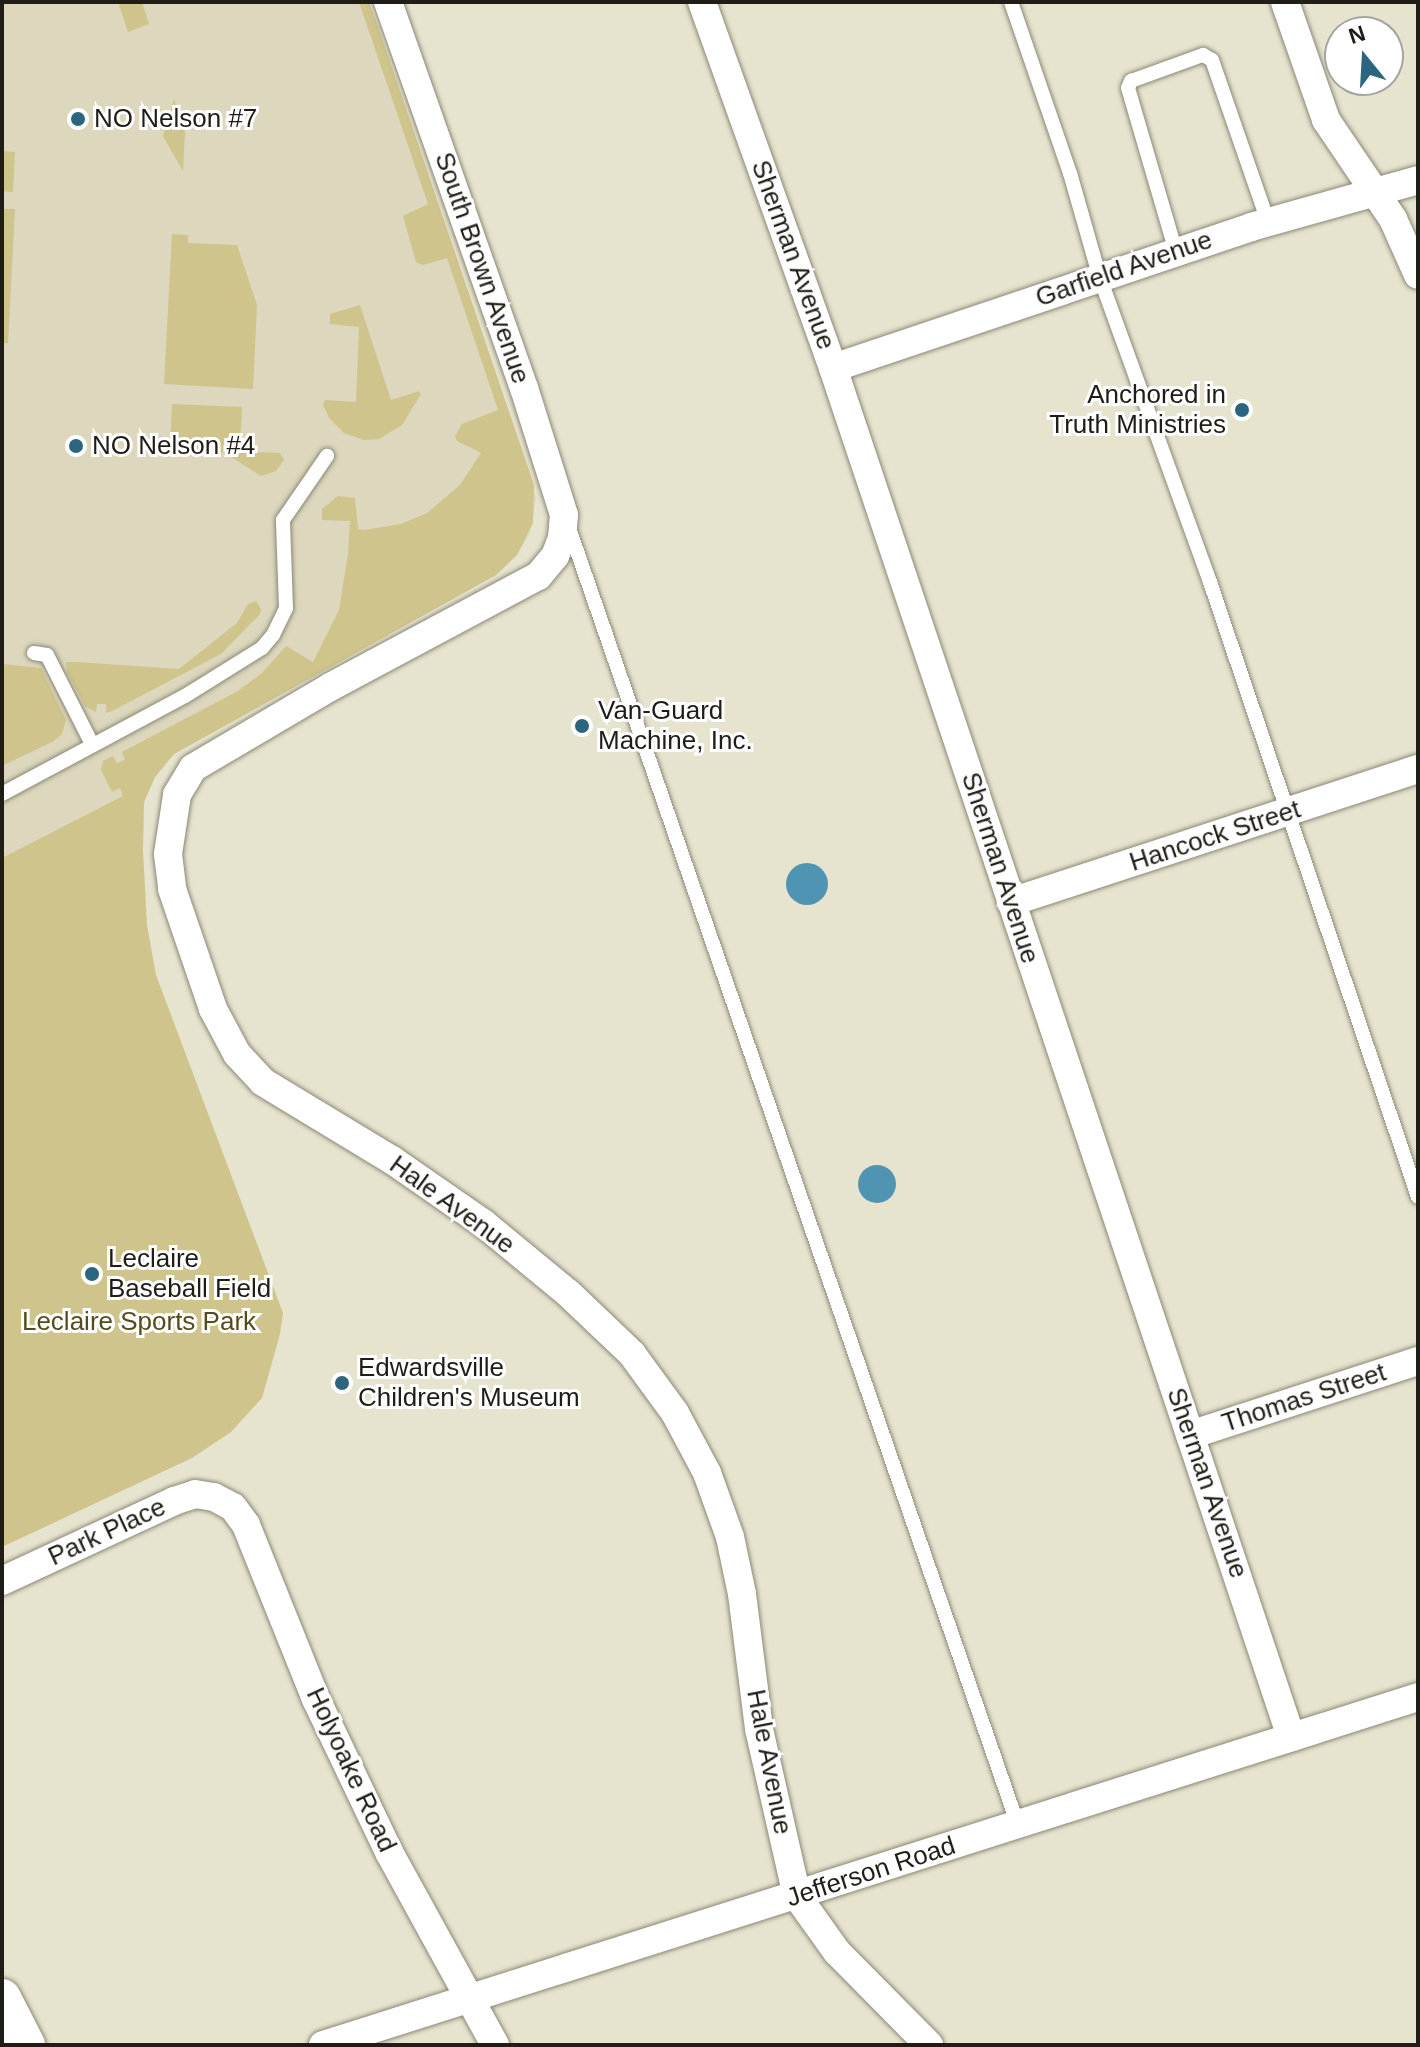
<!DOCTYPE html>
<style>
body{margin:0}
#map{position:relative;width:1420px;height:2047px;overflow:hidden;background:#e6e3cf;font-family:Arial,sans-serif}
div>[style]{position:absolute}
.built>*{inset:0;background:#dcd7bd}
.green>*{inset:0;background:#cec48c}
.water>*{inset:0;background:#5094b3}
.round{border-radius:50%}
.roads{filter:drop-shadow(0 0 2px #8b8875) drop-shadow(0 0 2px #8b8875)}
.service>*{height:14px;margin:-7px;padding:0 7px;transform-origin:7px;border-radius:7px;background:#fff}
.minor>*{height:28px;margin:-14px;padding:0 14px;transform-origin:14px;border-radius:14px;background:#fff}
.secondary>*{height:38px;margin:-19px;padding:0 19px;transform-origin:19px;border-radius:19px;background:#fff}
.dots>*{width:22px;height:22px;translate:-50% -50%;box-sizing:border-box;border:4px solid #fff;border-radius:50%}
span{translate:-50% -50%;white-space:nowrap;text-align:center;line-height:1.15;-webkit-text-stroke:6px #fff;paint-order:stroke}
.poi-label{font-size:26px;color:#1f1d16}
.left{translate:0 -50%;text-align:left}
.right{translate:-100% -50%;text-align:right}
.street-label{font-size:26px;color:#1f1d16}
.park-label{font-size:26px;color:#554c1b}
.frame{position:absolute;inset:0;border:4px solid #1f1d16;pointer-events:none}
.north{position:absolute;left:1324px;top:16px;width:80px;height:80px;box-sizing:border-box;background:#fff;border:2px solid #a5a5a2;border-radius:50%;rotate:342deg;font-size:22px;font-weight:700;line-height:32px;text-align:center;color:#1f1d16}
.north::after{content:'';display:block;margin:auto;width:28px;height:36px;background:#2b657e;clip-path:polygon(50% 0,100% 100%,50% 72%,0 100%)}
</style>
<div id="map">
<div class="built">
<i style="clip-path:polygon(2px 2px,369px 2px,536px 498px,530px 533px,517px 555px,496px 575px,174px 754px,155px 777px,144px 802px,2px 858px)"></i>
</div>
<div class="green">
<i style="clip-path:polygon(118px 2px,142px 2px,149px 24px,128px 32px)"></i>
<i style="clip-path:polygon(359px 2px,369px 2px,379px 29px,534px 485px,533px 523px,517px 555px,496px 575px,174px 754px,155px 777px,144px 802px,143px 850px,147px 925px,156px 975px,283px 1313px,280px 1334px,262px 1398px,231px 1432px,192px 1458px,2px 1547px,2px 858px,123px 796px,120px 788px,112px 792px,101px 770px,103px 761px,113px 756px,117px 763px,125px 760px,122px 752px,238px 691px,262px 673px,286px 646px,313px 662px,339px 610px,348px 554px,350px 521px,322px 520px,322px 509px,338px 496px,355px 498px,358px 529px,364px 530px,401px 524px,427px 513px,460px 485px,481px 453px,457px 441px,455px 436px,462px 424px,498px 410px,447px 258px,423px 265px,416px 262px,403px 216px,428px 204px)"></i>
<i style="clip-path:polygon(174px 99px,185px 131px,183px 171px,163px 136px)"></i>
<i style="clip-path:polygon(2px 151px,15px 152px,13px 192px,2px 191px)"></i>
<i style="clip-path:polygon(2px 209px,15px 209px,8px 343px,2px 343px)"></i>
<i style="clip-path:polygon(172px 234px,188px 235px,188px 243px,237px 245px,257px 305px,253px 389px,164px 384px)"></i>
<i style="clip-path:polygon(360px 305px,391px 400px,419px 391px,421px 394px,402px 425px,379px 439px,364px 440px,344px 433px,330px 419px,323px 405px,325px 400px,356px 402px,359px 327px,330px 324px,330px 314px)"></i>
<i style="clip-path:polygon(172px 404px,242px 407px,240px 451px,280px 453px,284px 460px,276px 471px,261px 476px,225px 453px,170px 449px)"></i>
<i style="clip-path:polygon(256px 601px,261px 609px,260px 614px,221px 654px,112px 711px,106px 713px,106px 704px,97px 704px,96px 712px,85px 706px,67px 672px,66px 662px,77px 662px,179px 669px,237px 623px,248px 604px)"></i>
<i style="clip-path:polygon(2px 664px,41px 668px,66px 720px,62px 734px,54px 741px,2px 766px)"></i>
</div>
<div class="water">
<i class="round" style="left:786px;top:863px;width:42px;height:42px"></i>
<i class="round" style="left:858px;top:1165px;width:38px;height:38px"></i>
</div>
<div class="roads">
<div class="service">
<i style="left:1011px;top:2px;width:181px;rotate:71deg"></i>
<i style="left:1070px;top:173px;width:109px;rotate:74.1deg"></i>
<i style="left:1100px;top:278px;width:323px;rotate:70.1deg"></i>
<i style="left:1210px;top:582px;width:649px;rotate:71.31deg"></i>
<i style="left:1176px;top:252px;width:171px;rotate:-106.3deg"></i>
<i style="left:1128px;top:88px;width:8px;rotate:-67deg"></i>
<i style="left:1131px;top:81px;width:77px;rotate:-19.9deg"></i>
<i style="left:1203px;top:55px;width:10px;rotate:29deg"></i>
<i style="left:1212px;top:60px;width:171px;rotate:70.9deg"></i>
<i style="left:568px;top:525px;width:1376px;rotate:70.91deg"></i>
<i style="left:34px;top:653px;width:13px;rotate:9deg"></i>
<i style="left:47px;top:655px;width:100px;rotate:63.2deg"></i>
<i style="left:2px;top:794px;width:208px;rotate:-28.2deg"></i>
<i style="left:185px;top:696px;width:91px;rotate:-31.9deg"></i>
<i style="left:262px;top:648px;width:17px;rotate:-50deg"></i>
<i style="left:273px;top:635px;width:30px;rotate:-64deg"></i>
<i style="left:286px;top:608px;width:88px;rotate:-92deg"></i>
<i style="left:283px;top:520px;width:78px;rotate:-55.5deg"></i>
</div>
<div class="minor">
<i style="left:388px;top:2px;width:409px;rotate:70.6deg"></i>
<i style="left:524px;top:388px;width:133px;rotate:72.5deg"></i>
<i style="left:564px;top:515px;width:23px;rotate:95deg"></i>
<i style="left:562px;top:538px;width:19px;rotate:111deg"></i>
<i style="left:555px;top:556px;width:26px;rotate:130deg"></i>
<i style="left:538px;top:576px;width:234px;rotate:151.9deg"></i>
<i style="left:332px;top:686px;width:161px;rotate:149.5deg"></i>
<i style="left:193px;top:768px;width:31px;rotate:121deg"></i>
<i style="left:177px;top:795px;width:60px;rotate:98.7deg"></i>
<i style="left:168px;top:854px;width:35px;rotate:83deg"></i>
<i style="left:172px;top:889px;width:127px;rotate:71.1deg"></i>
<i style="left:213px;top:1009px;width:51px;rotate:61.9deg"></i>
<i style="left:237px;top:1054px;width:38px;rotate:47deg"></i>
<i style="left:263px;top:1082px;width:151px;rotate:31.2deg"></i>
<i style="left:392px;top:1160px;width:111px;rotate:34.7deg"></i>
<i style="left:483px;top:1223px;width:110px;rotate:39.5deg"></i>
<i style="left:568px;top:1293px;width:88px;rotate:43.6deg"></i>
<i style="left:632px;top:1354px;width:73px;rotate:53.9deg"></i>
<i style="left:675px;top:1413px;width:68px;rotate:61.9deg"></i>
<i style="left:707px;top:1473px;width:68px;rotate:70.2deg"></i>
<i style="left:730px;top:1537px;width:58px;rotate:78.1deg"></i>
<i style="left:742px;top:1594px;width:136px;rotate:82.8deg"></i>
<i style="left:759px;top:1729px;width:171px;rotate:77.2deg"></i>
<i style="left:797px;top:1896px;width:69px;rotate:54.5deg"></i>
<i style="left:837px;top:1952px;width:131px;rotate:45.3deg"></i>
<i style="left:702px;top:2px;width:389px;rotate:70.3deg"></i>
<i style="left:833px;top:368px;width:1444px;rotate:71.5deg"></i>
<i style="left:1285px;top:2px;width:125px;rotate:70.8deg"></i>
<i style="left:1326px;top:120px;width:120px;rotate:55.9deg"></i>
<i style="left:1393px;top:219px;width:61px;rotate:65.9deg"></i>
<i style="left:833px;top:368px;width:441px;rotate:-18.6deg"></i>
<i style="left:1251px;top:227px;width:173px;rotate:-15.7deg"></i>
<i style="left:1011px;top:902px;width:428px;rotate:-18.1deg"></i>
<i style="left:1190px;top:1435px;width:240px;rotate:-18deg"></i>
<i style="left:2px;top:1581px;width:190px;rotate:-24.9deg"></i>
<i style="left:174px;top:1501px;width:22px;rotate:-18deg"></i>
<i style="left:195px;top:1494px;width:19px;rotate:9deg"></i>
<i style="left:214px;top:1497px;width:21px;rotate:28deg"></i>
<i style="left:233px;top:1507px;width:22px;rotate:54deg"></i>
<i style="left:246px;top:1525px;width:188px;rotate:68.1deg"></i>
<i style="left:316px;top:1699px;width:170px;rotate:64.5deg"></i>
<i style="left:389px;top:1852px;width:220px;rotate:61.2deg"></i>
<i style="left:323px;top:2045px;width:1149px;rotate:-17.63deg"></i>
</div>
<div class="secondary">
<i style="left:2px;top:1998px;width:53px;rotate:62.9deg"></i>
</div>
</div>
<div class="dots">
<i style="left:78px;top:119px;background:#2b657e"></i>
<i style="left:1242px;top:410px;background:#2b657e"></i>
<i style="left:76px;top:446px;background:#2b657e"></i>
<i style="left:582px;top:726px;background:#2b657e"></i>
<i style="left:92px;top:1274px;background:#2b657e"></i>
<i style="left:342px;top:1383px;background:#2b657e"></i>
</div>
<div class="poi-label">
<span class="left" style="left:94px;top:119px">NO Nelson #7</span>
<span class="right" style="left:1226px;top:410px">Anchored in<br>Truth Ministries</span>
<span class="left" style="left:92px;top:446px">NO Nelson #4</span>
<span class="left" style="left:598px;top:726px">Van-Guard<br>Machine, Inc.</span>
<span class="left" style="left:108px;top:1274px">Leclaire<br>Baseball Field</span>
<span class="left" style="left:358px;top:1383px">Edwardsville<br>Children's Museum</span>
</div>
<div class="street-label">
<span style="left:793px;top:255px;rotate:70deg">Sherman Avenue</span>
<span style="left:482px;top:268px;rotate:71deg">South Brown Avenue</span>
<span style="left:1124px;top:269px;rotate:-19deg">Garfield Avenue</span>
<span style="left:1215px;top:836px;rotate:-18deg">Hancock Street</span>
<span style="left:1000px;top:868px;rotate:72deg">Sherman Avenue</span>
<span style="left:452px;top:1205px;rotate:36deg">Hale Avenue</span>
<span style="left:1304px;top:1398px;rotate:-18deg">Thomas Street</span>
<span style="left:1207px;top:1483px;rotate:71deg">Sherman Avenue</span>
<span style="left:107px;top:1532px;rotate:-25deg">Park Place</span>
<span style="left:769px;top:1762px;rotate:79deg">Hale Avenue</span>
<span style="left:351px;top:1770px;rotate:65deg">Holyoake Road</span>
<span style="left:871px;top:1872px;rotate:-18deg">Jefferson Road</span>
</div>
<div class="park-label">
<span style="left:139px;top:1322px">Leclaire Sports Park</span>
</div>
<div class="frame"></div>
<div class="north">N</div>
</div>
